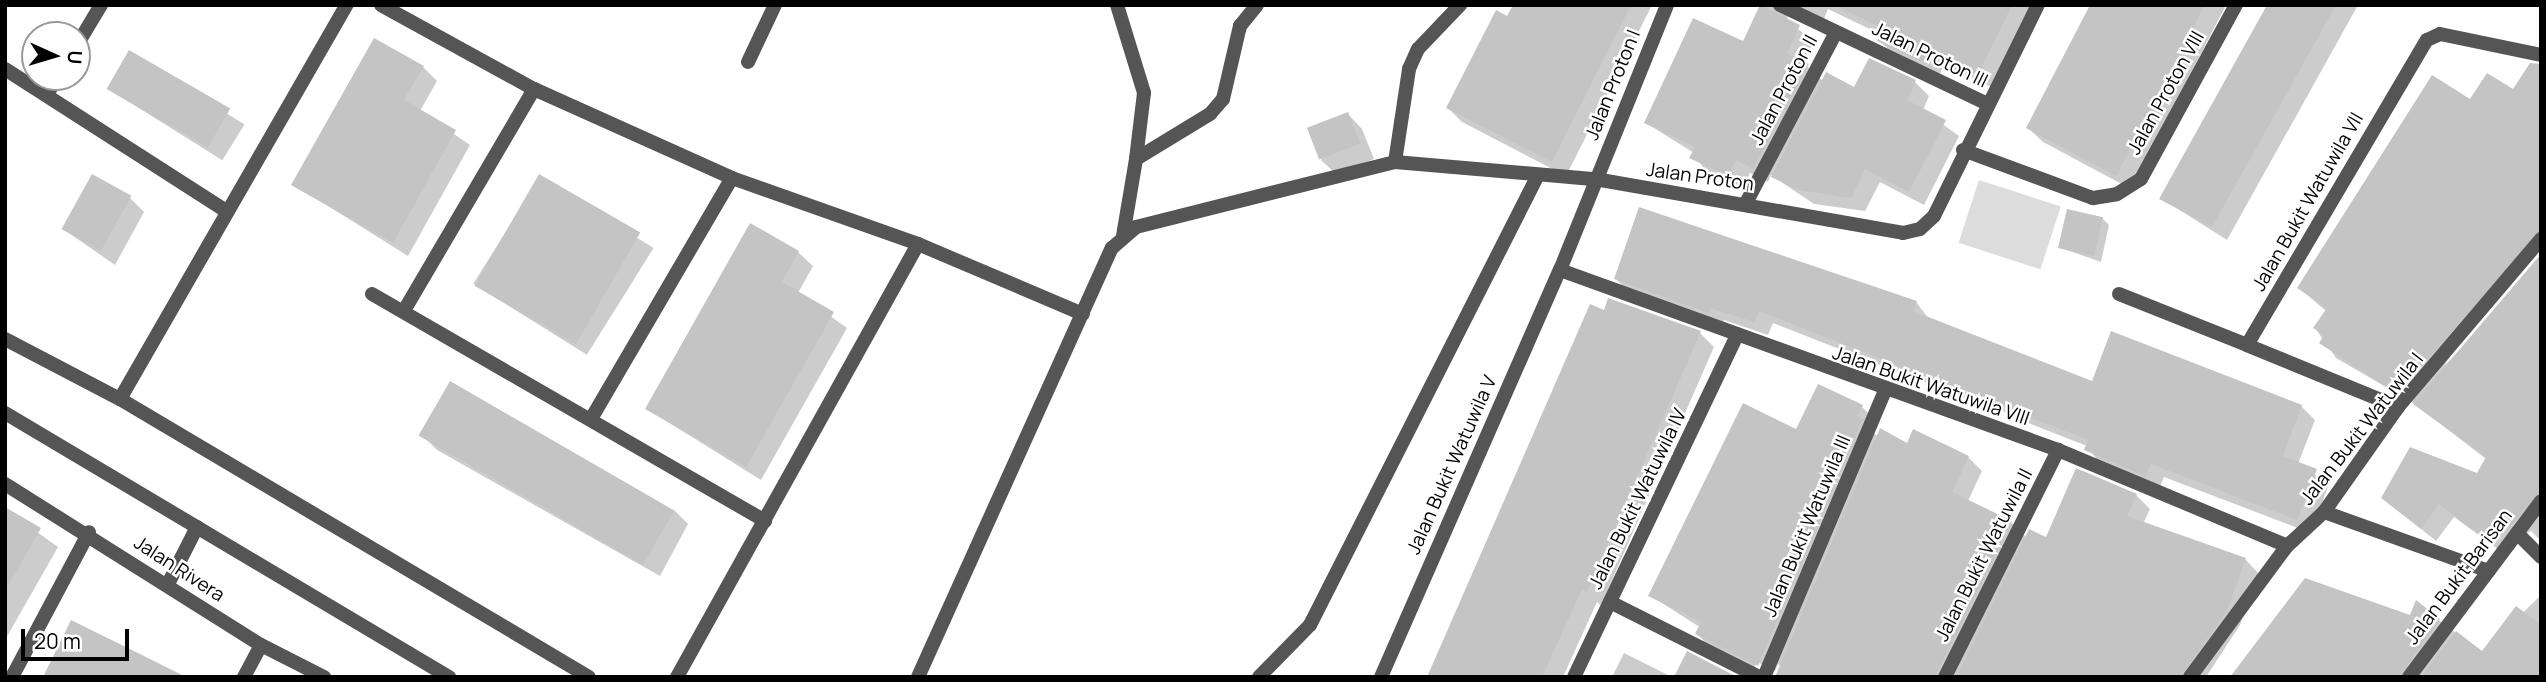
<!DOCTYPE html>
<style>
body{margin:0}
#map{position:relative;width:2546px;height:682px;overflow:hidden;background:#fff;font-family:Manrope,sans-serif}
div>[style]{position:absolute}
.green>*{inset:0;background:#dcdcdc;transform-origin:0 0}
.shadow>*{inset:0;background:#0003;transform-origin:0 0}
.building>*{inset:0;background:#c4c4c4;transform-origin:0 0}
.service>*{height:14px;margin:-7px;padding:0 7px;transform-origin:7px;border-radius:7px;background:#555}
.minor>*{height:14px;margin:-7px;padding:0 7px;transform-origin:7px;border-radius:7px;background:#555}
span{translate:-50% -50%;white-space:nowrap;text-align:center;line-height:1.15;-webkit-text-stroke:5px #fff;paint-order:stroke}
.street-label{font-size:19px;color:#000}
.frame{position:absolute;inset:0;border:7px solid #000;pointer-events:none}
.north{position:absolute;left:21px;top:21px;width:70px;height:70px;box-sizing:border-box;background:#fff;border:2px solid #999;border-radius:50%;rotate:94deg;font-size:19px;font-weight:700;line-height:28px;text-align:center;color:#000}
.north::after{content:'';display:block;margin:auto;width:24px;height:32px;background:#000;clip-path:polygon(50% 0,100% 100%,50% 72%,0 100%)}
.scale{position:absolute;left:21px;top:629px;width:108px;height:32px;box-sizing:border-box;border:4px solid #000;border-top:0;padding-left:9px;font-size:21px;line-height:24px;white-space:nowrap;color:#000;-webkit-text-stroke:5px #fff;paint-order:stroke}
</style>
<div id="map">
<div class="green">
<i style="left:1979px;top:180px;width:86px;height:66px;rotate:18deg"></i>
</div>
<div class="shadow">
<i style="clip-path:polygon(1515px 5px,1652px 5px,1566px 176px,1462px 122px,1448px 108px)"></i>
<i style="clip-path:polygon(1762px 5px,2032px 5px,1993px 88px,1944px 65px,1939px 76px,1893px 54px,1879px 40px,1882px 35px,1828px 9px,1823px 21px,1789px 10px,1787px 21px,1814px 41px,1803px 63px,1823px 81px,1855px 89px,1915px 82px,1929px 96px,1923px 110px,1959px 136px,1924px 205px,1880px 182px,1865px 211px,1814px 204px,1771px 175px,1768px 182px,1750px 173px,1743px 189px,1706px 172px,1694px 153px,1646px 123px,1744px 43px)"></i>
<i style="clip-path:polygon(2092px 5px,2226px 5px,2131px 189px,2043px 142px,2028px 128px)"></i>
<i style="clip-path:polygon(2270px 5px,2358px 5px,2227px 240px,2162px 199px)"></i>
<i style="left:130px;top:53px;width:135px;height:42px;rotate:32deg"></i>
<i style="clip-path:polygon(423px 67px,437px 81px,420px 111px,470px 145px,408px 256px,293px 184px)"></i>
<i style="clip-path:polygon(1348px 114px,1362px 129px,1374px 159px,1336px 174px,1321px 160px)"></i>
<i style="left:540px;top:177px;width:134px;height:126px;rotate:32deg"></i>
<i style="clip-path:polygon(130px 198px,144px 212px,115px 265px,63px 229px)"></i>
<i style="clip-path:polygon(2102px 218px,2109px 225px,2101px 262px,2061px 248px)"></i>
<i style="clip-path:polygon(2541px 219px,2444px 366px,2541px 271px,2541px 541px,2531px 531px,2499px 550px,2454px 517px,2436px 541px,2383px 498px,2478px 475px,2486px 459px,2415px 404px,2336px 358px,2315px 328px,2326px 311px,2299px 288px)"></i>
<i style="clip-path:polygon(798px 252px,813px 266px,798px 293px,847px 328px,761px 480px,647px 409px)"></i>
<i style="clip-path:polygon(1616px 279px,1916px 302px,1929px 319px,2093px 383px,2301px 406px,2315px 420px,2298px 464px,2329px 484px,2311px 533px,2164px 477px,2159px 489px,2100px 464px,2087px 446px,1773px 323px,1768px 335px,1724px 320px,1722px 326px,1630px 293px)"></i>
<i style="clip-path:polygon(1605px 313px,1700px 333px,1714px 347px,1601px 605px,1597px 602px,1563px 677px,1427px 677px)"></i>
<i style="clip-path:polygon(1862px 407px,1875px 420px,1871px 430px,1878px 437px,1968px 457px,1982px 471px,1968px 501px,2011px 522px,2027px 538px,2047px 539px,2136px 495px,2150px 509px,2143px 524px,2245px 559px,2258px 573px,2240px 625px,2206px 677px,1791px 677px,1778px 664px,1775px 671px,1757px 662px,1754px 669px,1711px 648px,1697px 634px,1701px 628px,1651px 596px,1797px 431px)"></i>
<i style="clip-path:polygon(422px 435px,674px 510px,688px 524px,660px 576px,437px 450px)"></i>
<i style="clip-path:polygon(5px 509px,58px 547px,5px 640px)"></i>
<i style="clip-path:polygon(2541px 595px,2541px 677px,2232px 677px,2411px 617px,2416px 603px,2482px 653px)"></i>
<i style="clip-path:polygon(1624px 653px,1672px 677px,1612px 677px)"></i>
</div>
<div class="building">
<i style="clip-path:polygon(1513px 5px,1631px 5px,1552px 162px,1446px 108px,1496px 10px,1507px 16px)"></i>
<i style="clip-path:polygon(1760px 5px,1800px 25px,1787px 54px,1809px 64px,1753px 169px,1736px 160px,1728px 176px,1689px 158px,1695px 147px,1644px 123px,1693px 18px,1743px 41px)"></i>
<i style="clip-path:polygon(1834px 5px,2012px 5px,1978px 75px,1929px 52px,1924px 63px,1877px 41px,1883px 29px)"></i>
<i style="clip-path:polygon(2090px 5px,2205px 5px,2116px 176px,2026px 128px)"></i>
<i style="clip-path:polygon(2267px 5px,2336px 5px,2212px 227px,2159px 199px)"></i>
<i style="clip-path:polygon(374px 38px,424px 66px,404px 100px,456px 130px,393px 243px,291px 185px)"></i>
<i style="left:129px;top:50px;width:117px;height:45px;rotate:30deg"></i>
<i style="clip-path:polygon(1869px 58px,1916px 80px,1907px 100px,1946px 120px,1909px 192px,1865px 169px,1851px 198px,1798px 190px,1771px 177px,1826px 72px,1854px 87px)"></i>
<i style="clip-path:polygon(2530px 63px,2541px 64px,2541px 230px,2397px 394px,2319px 343px,2324px 335px,2313px 328px,2327px 308px,2297px 288px,2432px 75px,2470px 99px,2487px 73px,2513px 89px)"></i>
<i style="left:1348px;top:112px;width:34px;height:44px;rotate:69deg"></i>
<i style="left:92px;top:174px;width:45px;height:63px;rotate:29deg"></i>
<i style="left:539px;top:174px;width:117px;height:129px;rotate:30deg"></i>
<i style="clip-path:polygon(1639px 207px,1917px 301px,1913px 311px,2092px 381px,2111px 331px,2302px 405px,2283px 456px,2317px 469px,2297px 520px,2151px 464px,2145px 476px,2084px 450px,2088px 440px,1759px 311px,1754px 322px,1710px 308px,1708px 313px,1614px 279px)"></i>
<i style="left:2067px;top:209px;width:37px;height:40px;rotate:13deg"></i>
<i style="clip-path:polygon(750px 223px,799px 251px,782px 282px,834px 312px,746px 467px,645px 409px)"></i>
<i style="clip-path:polygon(2541px 254px,2541px 492px,2509px 528px,2497px 520px,2484px 538px,2439px 504px,2421px 529px,2381px 498px,2410px 447px,2477px 473px,2486px 457px,2413px 404px)"></i>
<i style="clip-path:polygon(1608px 298px,1701px 331px,1587px 592px,1582px 589px,1542px 677px,1427px 677px,1590px 304px,1604px 310px)"></i>
<i style="left:450px;top:381px;width:259px;height:63px;rotate:30deg"></i>
<i style="clip-path:polygon(1818px 384px,1863px 405px,1857px 416px,1863px 419px,1758px 666px,1695px 634px,1701px 622px,1648px 596px,1743px 403px,1796px 429px)"></i>
<i style="clip-path:polygon(1880px 428px,1907px 443px,1913px 429px,1969px 456px,1952px 492px,2012px 521px,1935px 677px,1775px 677px)"></i>
<i style="clip-path:polygon(2076px 468px,2137px 494px,2127px 516px,2246px 558px,2227px 611px,2180px 677px,1956px 677px,2029px 529px,2046px 537px)"></i>
<i style="clip-path:polygon(5px 507px,41px 528px,5px 591px)"></i>
<i style="clip-path:polygon(2305px 578px,2410px 615px,2416px 600px,2440px 619px,2399px 677px,2230px 677px)"></i>
<i style="clip-path:polygon(2516px 606px,2541px 625px,2541px 677px,2421px 677px,2456px 631px,2482px 651px)"></i>
<i style="clip-path:polygon(71px 620px,132px 650px,186px 677px,43px 677px)"></i>
<i style="clip-path:polygon(1687px 651px,1737px 677px,1674px 677px)"></i>
</div>
<div class="service">
<i style="left:1117px;top:5px;width:92px;rotate:72.9deg"></i>
<i style="left:1144px;top:93px;width:66px;rotate:96.9deg"></i>
<i style="left:748px;top:62px;width:63px;rotate:-64.7deg"></i>
<i style="left:1123px;top:236px;width:78px;rotate:-80.4deg"></i>
<i style="left:1136px;top:159px;width:87px;rotate:-31.3deg"></i>
<i style="left:1210px;top:114px;width:20px;rotate:-49deg"></i>
<i style="left:1223px;top:99px;width:75px;rotate:-76.9deg"></i>
<i style="left:1240px;top:26px;width:27px;rotate:-51deg"></i>
</div>
<div class="minor">
<i style="left:381px;top:5px;width:175px;rotate:28.8deg"></i>
<i style="left:534px;top:89px;width:217px;rotate:24.2deg"></i>
<i style="left:732px;top:178px;width:197px;rotate:19.5deg"></i>
<i style="left:918px;top:244px;width:496px;rotate:119.1deg"></i>
<i style="left:1780px;top:5px;width:230px;rotate:25.5deg"></i>
<i style="left:77px;top:45px;width:47px;rotate:-59deg"></i>
<i style="left:5px;top:69px;width:261px;rotate:32.7deg"></i>
<i style="left:47px;top:94px;width:20px;rotate:-57deg"></i>
<i style="left:1963px;top:150px;width:139px;rotate:20.3deg"></i>
<i style="left:2093px;top:198px;width:24px;rotate:-9deg"></i>
<i style="left:2117px;top:194px;width:28px;rotate:-32deg"></i>
<i style="left:2141px;top:179px;width:198px;rotate:-61.4deg"></i>
<i style="left:1395px;top:162px;width:94px;rotate:-81.4deg"></i>
<i style="left:1409px;top:69px;width:22px;rotate:-66deg"></i>
<i style="left:1418px;top:49px;width:61px;rotate:-46.3deg"></i>
<i style="left:1746px;top:203px;width:193px;rotate:-62.2deg"></i>
<i style="left:918px;top:244px;width:179px;rotate:23deg"></i>
<i style="left:1560px;top:270px;width:530px;rotate:19.87deg"></i>
<i style="left:2058px;top:450px;width:248px;rotate:22.7deg"></i>
<i style="left:372px;top:294px;width:454px;rotate:30deg"></i>
<i style="left:2119px;top:294px;width:138px;rotate:21.7deg"></i>
<i style="left:405px;top:309px;width:255px;rotate:-59.6deg"></i>
<i style="left:5px;top:339px;width:130px;rotate:27.6deg"></i>
<i style="left:120px;top:399px;width:545px;rotate:30.66deg"></i>
<i style="left:120px;top:399px;width:455px;rotate:-60.1deg"></i>
<i style="left:2398px;top:407px;width:163px;rotate:-157.7deg"></i>
<i style="left:2247px;top:345px;width:354px;rotate:-59.5deg"></i>
<i style="left:2427px;top:40px;width:14px;rotate:-25deg"></i>
<i style="left:2440px;top:34px;width:103px;rotate:11.7deg"></i>
<i style="left:5px;top:413px;width:517px;rotate:30.74deg"></i>
<i style="left:591px;top:419px;width:279px;rotate:-59.7deg"></i>
<i style="left:5px;top:484px;width:302px;rotate:32.2deg"></i>
<i style="left:261px;top:645px;width:71px;rotate:26.9deg"></i>
<i style="left:2324px;top:512px;width:175px;rotate:19.7deg"></i>
<i style="left:2517px;top:533px;width:34px;rotate:45deg"></i>
<i style="left:168px;top:584px;width:64px;rotate:-63deg"></i>
<i style="left:1610px;top:602px;width:167px;rotate:26.7deg"></i>
<i style="left:12px;top:677px;width:164px;rotate:-62deg"></i>
<i style="left:244px;top:677px;width:36px;rotate:-62deg"></i>
<i style="left:918px;top:677px;width:471px;rotate:-65.7deg"></i>
<i style="left:1112px;top:248px;width:32px;rotate:-41deg"></i>
<i style="left:1136px;top:227px;width:267px;rotate:-14.1deg"></i>
<i style="left:1395px;top:162px;width:201px;rotate:4.9deg"></i>
<i style="left:1595px;top:179px;width:313px;rotate:9.9deg"></i>
<i style="left:1903px;top:233px;width:17px;rotate:-13deg"></i>
<i style="left:1920px;top:229px;width:19px;rotate:-43deg"></i>
<i style="left:1934px;top:216px;width:235px;rotate:-63.8deg"></i>
<i style="left:1259px;top:677px;width:73px;rotate:-45.6deg"></i>
<i style="left:1310px;top:625px;width:504px;rotate:-63.13deg"></i>
<i style="left:1381px;top:677px;width:445px;rotate:-66.3deg"></i>
<i style="left:1560px;top:270px;width:286px;rotate:-68deg"></i>
<i style="left:1574px;top:677px;width:377px;rotate:-64.5deg"></i>
<i style="left:1764px;top:677px;width:311px;rotate:-67.1deg"></i>
<i style="left:1945px;top:677px;width:254px;rotate:-63.5deg"></i>
<i style="left:2190px;top:677px;width:163px;rotate:-53.5deg"></i>
<i style="left:2287px;top:546px;width:50px;rotate:-42.6deg"></i>
<i style="left:2324px;top:512px;width:128px;rotate:-54.8deg"></i>
<i style="left:2398px;top:407px;width:221px;rotate:-49.6deg"></i>
<i style="left:2409px;top:677px;width:220px;rotate:-53.1deg"></i>
</div>
<div class="street-label">
<span style="left:1930px;top:55px;rotate:26deg">Jalan Proton III</span>
<span style="left:1613px;top:85px;rotate:-68deg">Jalan Proton I</span>
<span style="left:1784px;top:90px;rotate:-62deg">Jalan Proton II</span>
<span style="left:2166px;top:93px;rotate:-61deg">Jalan Proton VIII</span>
<span style="left:1700px;top:177px;rotate:8deg">Jalan Proton</span>
<span style="left:2308px;top:202px;rotate:-60deg">Jalan Bukit Watuwila VII</span>
<span style="left:1931px;top:386px;rotate:19deg">Jalan Bukit Watuwila VIII</span>
<span style="left:2362px;top:429px;rotate:-52deg">Jalan Bukit Watuwila I</span>
<span style="left:1452px;top:465px;rotate:-66deg">Jalan Bukit Watuwila V</span>
<span style="left:1638px;top:499px;rotate:-64deg">Jalan Bukit Watuwila IV</span>
<span style="left:1807px;top:526px;rotate:-67deg">Jalan Bukit Watuwila III</span>
<span style="left:1984px;top:555px;rotate:-63deg">Jalan Bukit Watuwila II</span>
<span style="left:179px;top:569px;rotate:33deg">Jalan Rivera</span>
<span style="left:2459px;top:577px;rotate:-53deg">Jalan Bukit Barisan</span>
</div>
<div class="frame"></div>
<div class="north">U</div>
<div class="scale">20 m</div>
</div>
